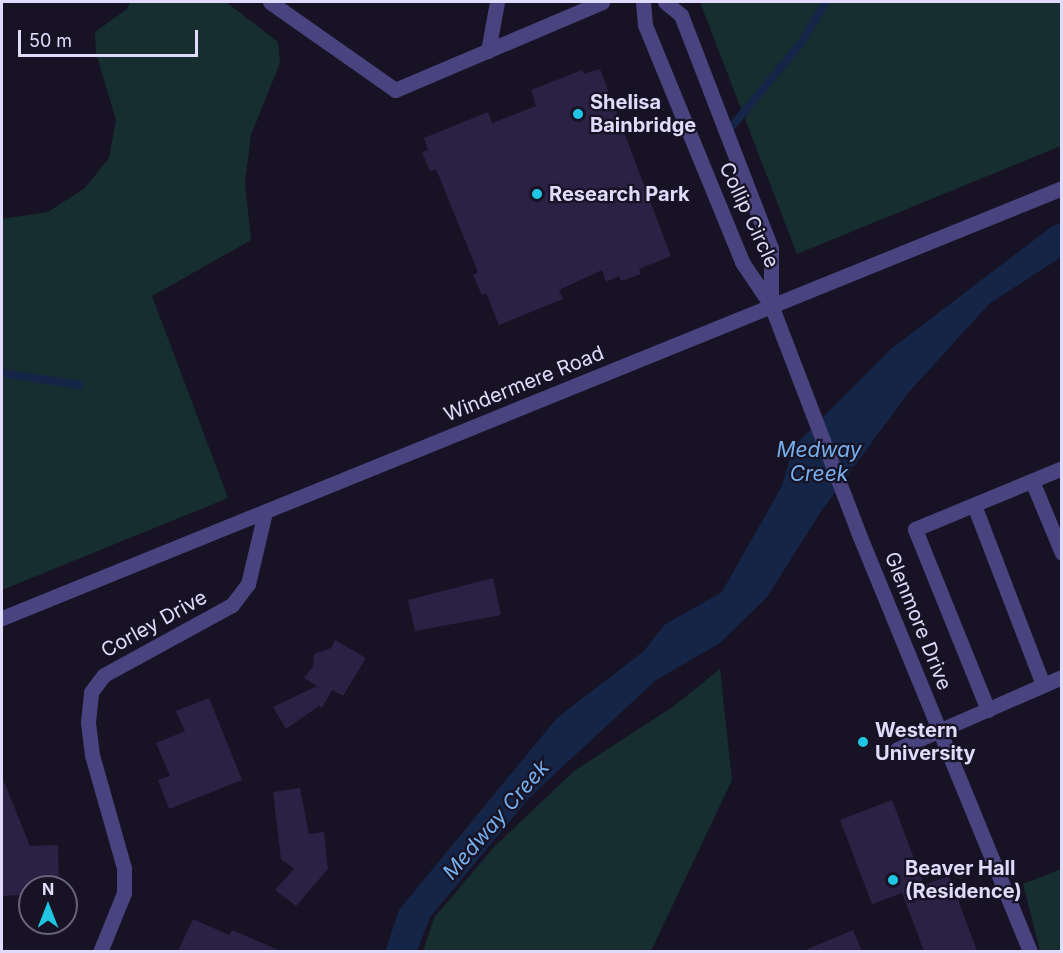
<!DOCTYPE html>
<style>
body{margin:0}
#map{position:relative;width:1063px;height:953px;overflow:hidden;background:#171325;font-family:Inter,sans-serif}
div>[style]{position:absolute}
.green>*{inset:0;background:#162e2f}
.water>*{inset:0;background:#152547}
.stream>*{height:8px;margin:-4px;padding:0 4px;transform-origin:4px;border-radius:4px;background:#152547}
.building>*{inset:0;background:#2a2144}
.minor>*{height:15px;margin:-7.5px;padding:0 7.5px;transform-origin:7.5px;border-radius:7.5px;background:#49437f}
.dots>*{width:16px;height:16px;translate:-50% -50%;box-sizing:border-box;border:3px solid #171325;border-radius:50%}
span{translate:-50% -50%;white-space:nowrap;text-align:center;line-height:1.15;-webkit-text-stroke:4.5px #171325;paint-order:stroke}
.poi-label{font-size:20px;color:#e1dbfb;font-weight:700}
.left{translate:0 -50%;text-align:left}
.street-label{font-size:20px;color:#e1dbfb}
.water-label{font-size:21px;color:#76b0ee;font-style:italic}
.frame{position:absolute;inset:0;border:3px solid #e1dbfb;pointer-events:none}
.north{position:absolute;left:18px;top:875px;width:60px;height:60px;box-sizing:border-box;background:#171325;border:2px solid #68637b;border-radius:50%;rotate:0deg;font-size:16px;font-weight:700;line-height:24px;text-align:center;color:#e1dbfb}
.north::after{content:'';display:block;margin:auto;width:21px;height:27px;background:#1fc5e3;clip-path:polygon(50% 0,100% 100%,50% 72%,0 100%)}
.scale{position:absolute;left:18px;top:30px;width:180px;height:27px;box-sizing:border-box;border:3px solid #e1dbfb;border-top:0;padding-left:8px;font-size:18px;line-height:21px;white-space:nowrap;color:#e1dbfb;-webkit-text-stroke:4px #171325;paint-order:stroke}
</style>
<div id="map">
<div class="green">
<i style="clip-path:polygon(130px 2px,226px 2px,278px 42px,280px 63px,251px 135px,245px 183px,251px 240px,152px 296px,228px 498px,2px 590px,2px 219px,48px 212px,85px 188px,109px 158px,116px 120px,96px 53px,95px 32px,127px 9px)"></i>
<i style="clip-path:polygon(700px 2px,1061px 2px,1061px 146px,797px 254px)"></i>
<i style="clip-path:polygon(720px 669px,732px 780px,651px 951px,423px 951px,434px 918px,494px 847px,574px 771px,674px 706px)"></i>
<i style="clip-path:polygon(1061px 869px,1061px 951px,1040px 951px,1023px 884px)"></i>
</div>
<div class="water">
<i style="clip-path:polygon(1061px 223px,1061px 257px,989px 304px,908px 393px,820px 513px,767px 597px,720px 643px,656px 680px,531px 796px,430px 917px,417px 951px,385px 952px,399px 910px,557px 718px,644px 651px,664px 625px,722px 592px,782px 486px,793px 447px,891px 349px,1051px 227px)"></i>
</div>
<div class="stream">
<i style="left:733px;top:125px;width:107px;rotate:-50.3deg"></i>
<i style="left:801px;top:43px;width:48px;rotate:-58.6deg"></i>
<i style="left:2px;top:373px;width:78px;rotate:8.9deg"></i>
</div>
<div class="building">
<i style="clip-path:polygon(600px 69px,671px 256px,639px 269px,641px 274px,621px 281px,619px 276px,606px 282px,602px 270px,559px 290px,563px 299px,499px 325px,486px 293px,482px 295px,473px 275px,478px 272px,436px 169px,430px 171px,422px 152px,428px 150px,424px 138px,488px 112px,492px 123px,536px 106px,531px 90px,582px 70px,584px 74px)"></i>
<i style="clip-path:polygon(493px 578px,501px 615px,415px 631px,408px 600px)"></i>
<i style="clip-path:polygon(335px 640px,366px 658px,343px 696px,332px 690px,322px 708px,319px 706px,286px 729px,273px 707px,317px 686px,304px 678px,313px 666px,314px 654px,331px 648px)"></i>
<i style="clip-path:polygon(209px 698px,242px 780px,169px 809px,158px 780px,170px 776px,156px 743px,185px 731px,176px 711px)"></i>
<i style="clip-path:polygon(2px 777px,30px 846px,58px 845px,59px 887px,30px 887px,30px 894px,2px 896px)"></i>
<i style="clip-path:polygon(300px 788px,309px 834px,324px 832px,328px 869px,296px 906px,275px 890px,294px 869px,281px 859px,273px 792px)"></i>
<i style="clip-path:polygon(892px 800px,924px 885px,949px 876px,977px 951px,924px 951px,902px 893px,872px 904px,840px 820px)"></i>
<i style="clip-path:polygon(193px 919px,229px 935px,232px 930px,281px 951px,178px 951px)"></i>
<i style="clip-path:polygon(853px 930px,862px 951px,803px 951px)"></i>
</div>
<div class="minor">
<i style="left:270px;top:2px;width:153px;rotate:35.1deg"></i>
<i style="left:395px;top:90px;width:225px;rotate:-23deg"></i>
<i style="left:643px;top:2px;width:23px;rotate:85deg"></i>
<i style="left:645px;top:25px;width:256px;rotate:67.7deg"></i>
<i style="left:742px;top:262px;width:52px;rotate:56deg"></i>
<i style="left:771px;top:305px;width:243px;rotate:69deg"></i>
<i style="left:858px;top:532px;width:454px;rotate:67.7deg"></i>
<i style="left:665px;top:2px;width:21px;rotate:39deg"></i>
<i style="left:681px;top:15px;width:250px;rotate:68.9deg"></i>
<i style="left:771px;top:248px;width:57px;rotate:90deg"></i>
<i style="left:488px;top:51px;width:50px;rotate:-79.6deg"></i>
<i style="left:1032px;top:481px;width:78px;rotate:67.4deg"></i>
<i style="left:974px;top:505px;width:193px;rotate:69deg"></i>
<i style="left:2px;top:618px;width:1144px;rotate:-22.08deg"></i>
<i style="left:988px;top:710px;width:195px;rotate:-112deg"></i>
<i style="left:915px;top:529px;width:159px;rotate:-22.5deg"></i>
<i style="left:897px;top:749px;width:180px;rotate:-23.6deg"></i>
<i style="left:100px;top:952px;width:64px;rotate:-67.9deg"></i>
<i style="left:124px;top:893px;width:25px;rotate:-90deg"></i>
<i style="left:124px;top:868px;width:117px;rotate:-105.8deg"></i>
<i style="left:92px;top:755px;width:33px;rotate:-97deg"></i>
<i style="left:88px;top:722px;width:30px;rotate:-84deg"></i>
<i style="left:91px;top:692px;width:21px;rotate:-53deg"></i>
<i style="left:104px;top:675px;width:146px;rotate:-28.7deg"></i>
<i style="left:232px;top:605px;width:26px;rotate:-53deg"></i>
<i style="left:248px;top:584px;width:74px;rotate:-76.7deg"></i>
</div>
<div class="dots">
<i style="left:578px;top:114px;background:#1fc5e3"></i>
<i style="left:537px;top:194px;background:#1fc5e3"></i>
<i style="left:863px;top:742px;background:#1fc5e3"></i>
<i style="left:893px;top:880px;background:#1fc5e3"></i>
</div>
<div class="poi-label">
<span class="left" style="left:590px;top:114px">Shelisa<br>Bainbridge</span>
<span class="left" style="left:549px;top:194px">Research Park</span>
<span class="left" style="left:875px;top:742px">Western<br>University</span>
<span class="left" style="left:905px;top:880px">Beaver Hall<br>(Residence)</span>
</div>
<div class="street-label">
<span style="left:749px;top:215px;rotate:65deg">Collip Circle</span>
<span style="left:524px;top:384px;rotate:-22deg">Windermere Road</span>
<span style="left:918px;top:621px;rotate:68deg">Glenmore Drive</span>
<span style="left:154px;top:624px;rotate:-29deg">Corley Drive</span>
</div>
<div class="water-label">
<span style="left:819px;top:462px">Medway<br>Creek</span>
<span style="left:496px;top:820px;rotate:-49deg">Medway Creek</span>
</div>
<div class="frame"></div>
<div class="north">N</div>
<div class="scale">50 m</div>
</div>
